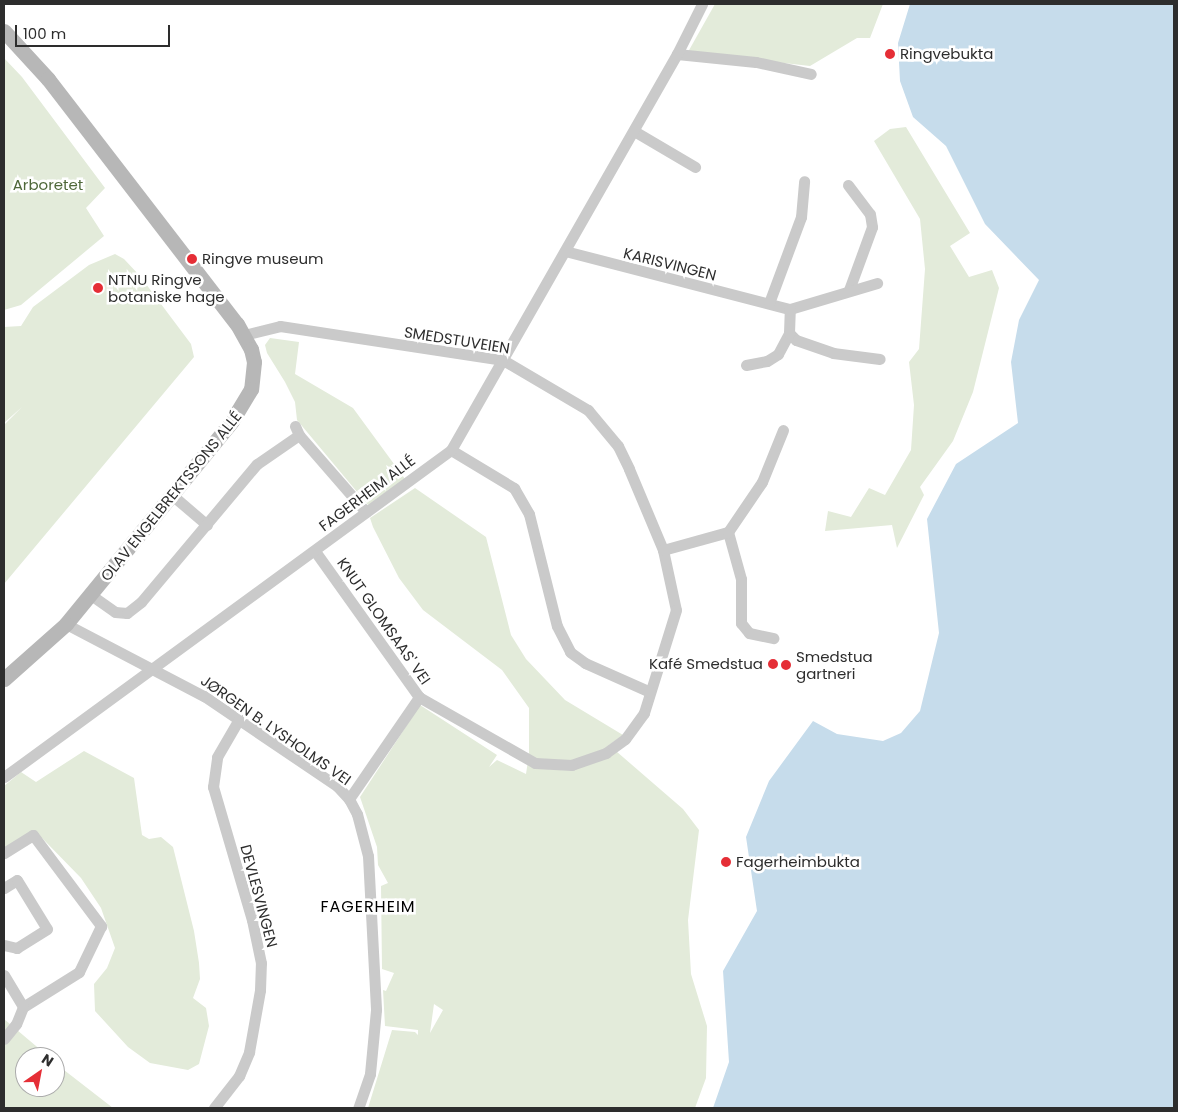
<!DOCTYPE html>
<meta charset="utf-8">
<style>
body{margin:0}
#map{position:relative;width:1178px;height:1112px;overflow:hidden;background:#fff;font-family:Poppins,sans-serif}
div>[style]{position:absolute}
.green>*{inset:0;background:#e3ebda}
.water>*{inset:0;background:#c6dceb}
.street>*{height:11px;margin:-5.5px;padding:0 5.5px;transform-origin:5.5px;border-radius:5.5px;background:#cacaca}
.secondary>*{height:15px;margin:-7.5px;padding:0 7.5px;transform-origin:7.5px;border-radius:7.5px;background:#b7b7b7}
.dots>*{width:14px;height:14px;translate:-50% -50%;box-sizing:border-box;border:2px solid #fff;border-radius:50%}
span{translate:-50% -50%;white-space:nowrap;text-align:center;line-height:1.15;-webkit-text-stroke:5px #fff;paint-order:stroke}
.poi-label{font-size:15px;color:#2d2d2d}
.left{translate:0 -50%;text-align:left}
.right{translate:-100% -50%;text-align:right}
.park-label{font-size:15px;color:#4f683a}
.street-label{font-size:15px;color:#2d2d2d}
.neighbourhood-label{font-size:16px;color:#000;letter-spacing:1px}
.frame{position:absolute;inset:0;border:5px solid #2d2d2d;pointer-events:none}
.north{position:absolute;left:15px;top:1047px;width:50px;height:50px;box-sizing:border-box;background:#fff;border:1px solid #ababab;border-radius:50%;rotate:33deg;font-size:14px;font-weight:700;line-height:20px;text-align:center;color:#2d2d2d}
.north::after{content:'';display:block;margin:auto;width:18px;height:22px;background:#e52e36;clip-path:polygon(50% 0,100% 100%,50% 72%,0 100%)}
.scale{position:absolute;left:15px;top:25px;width:155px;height:22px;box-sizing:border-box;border:2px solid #2d2d2d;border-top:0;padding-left:6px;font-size:15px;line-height:18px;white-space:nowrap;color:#2d2d2d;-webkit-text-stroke:4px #fff;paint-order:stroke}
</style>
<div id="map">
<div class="green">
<i style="clip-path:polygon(715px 4px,883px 4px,870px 38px,857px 38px,810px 66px,688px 52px)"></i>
<i style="clip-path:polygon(4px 58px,22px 77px,105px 188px,86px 208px,104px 236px,21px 305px,4px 310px)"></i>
<i style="clip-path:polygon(906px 127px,970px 233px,950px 246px,969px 277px,992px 270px,999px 288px,973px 392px,953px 441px,920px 487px,924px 495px,897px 548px,892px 525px,825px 531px,828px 511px,851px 517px,869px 488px,885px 495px,911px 450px,914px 405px,909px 362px,919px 349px,925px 269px,920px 219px,874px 141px,890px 129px)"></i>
<i style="clip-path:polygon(115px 254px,124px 259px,140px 276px,191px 344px,194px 357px,4px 584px,4px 425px,22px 407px,4px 423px,4px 327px,21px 326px,33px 307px,89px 265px)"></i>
<i style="clip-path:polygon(270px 338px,299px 342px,295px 374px,353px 408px,405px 479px,368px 505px,297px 420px,295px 402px,285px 382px,267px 353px,265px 345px)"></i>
<i style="clip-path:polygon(evenodd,415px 488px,486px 537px,511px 635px,526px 659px,565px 700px,623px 735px,609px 745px,683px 809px,699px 830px,688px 920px,691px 974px,707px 1026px,706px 1078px,695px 1108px,368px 1108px,392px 1030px,415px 1032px,418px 1035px,418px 1030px,385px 1026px,383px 990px,386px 991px,394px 973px,382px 969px,381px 886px,388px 883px,378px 865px,377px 847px,360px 797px,420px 705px,497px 755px,489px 767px,497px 760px,526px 774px,529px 754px,529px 708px,502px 670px,423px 610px,399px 578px,373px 527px,370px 518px,415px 488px,434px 1004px,443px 1010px,430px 1033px,434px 1004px)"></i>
<i style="clip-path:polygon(84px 751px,134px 778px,142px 835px,149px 839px,161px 837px,173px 847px,194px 931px,199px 963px,200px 979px,193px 998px,206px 1008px,209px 1026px,199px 1064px,188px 1070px,150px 1063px,128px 1047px,95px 1011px,94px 984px,107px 968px,115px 948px,101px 908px,81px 878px,42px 838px,4px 850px,4px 786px,21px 772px,36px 782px)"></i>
<i style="clip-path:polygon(4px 1019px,49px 1057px,25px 1057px,25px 1087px,55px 1087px,55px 1063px,113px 1108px,4px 1108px)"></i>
</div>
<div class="water">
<i style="clip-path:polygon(910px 4px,1174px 4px,1174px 1108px,713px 1108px,729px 1062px,723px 971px,757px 911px,746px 837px,769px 781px,813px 721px,837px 734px,883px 741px,901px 733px,920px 711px,939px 633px,927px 519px,956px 464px,1018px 423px,1011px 362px,1019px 320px,1039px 280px,985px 224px,946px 146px,913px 117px,900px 81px,898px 43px)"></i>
</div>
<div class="street">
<i style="left:677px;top:54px;width:79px;rotate:5.8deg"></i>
<i style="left:756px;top:62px;width:56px;rotate:12.3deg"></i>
<i style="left:634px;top:131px;width:71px;rotate:30.5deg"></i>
<i style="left:848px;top:185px;width:36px;rotate:53deg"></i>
<i style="left:870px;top:214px;width:13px;rotate:81deg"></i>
<i style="left:872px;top:227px;width:67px;rotate:110.1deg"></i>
<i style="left:565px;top:251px;width:232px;rotate:14.5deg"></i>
<i style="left:790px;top:309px;width:91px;rotate:-16.6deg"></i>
<i style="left:769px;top:303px;width:92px;rotate:-69.6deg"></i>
<i style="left:801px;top:217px;width:36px;rotate:-85deg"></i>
<i style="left:789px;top:333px;width:10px;rotate:45deg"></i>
<i style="left:796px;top:340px;width:39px;rotate:19deg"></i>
<i style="left:833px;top:353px;width:47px;rotate:7.3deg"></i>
<i style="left:244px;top:335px;width:37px;rotate:-14deg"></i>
<i style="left:280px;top:326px;width:226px;rotate:8.7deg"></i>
<i style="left:503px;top:360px;width:99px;rotate:30.5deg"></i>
<i style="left:588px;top:410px;width:47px;rotate:50.2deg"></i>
<i style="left:618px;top:446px;width:25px;rotate:64deg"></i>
<i style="left:629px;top:469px;width:88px;rotate:67.2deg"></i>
<i style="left:663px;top:550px;width:61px;rotate:77.8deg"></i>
<i style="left:676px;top:610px;width:108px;rotate:107.3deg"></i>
<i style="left:644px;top:713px;width:32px;rotate:126deg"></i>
<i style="left:625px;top:739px;width:24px;rotate:144deg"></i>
<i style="left:606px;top:753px;width:36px;rotate:161deg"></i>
<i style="left:572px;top:765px;width:37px;rotate:-177deg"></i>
<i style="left:535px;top:763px;width:133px;rotate:-150.4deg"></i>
<i style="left:419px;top:697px;width:179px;rotate:-125.5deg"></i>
<i style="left:746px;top:365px;width:21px;rotate:-11deg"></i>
<i style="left:767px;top:361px;width:13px;rotate:-32deg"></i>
<i style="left:778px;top:354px;width:24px;rotate:-62deg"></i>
<i style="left:789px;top:333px;width:24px;rotate:-88deg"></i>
<i style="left:295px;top:426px;width:10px;rotate:66deg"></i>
<i style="left:299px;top:435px;width:102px;rotate:49deg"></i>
<i style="left:451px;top:450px;width:74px;rotate:31.1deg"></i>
<i style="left:514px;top:488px;width:30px;rotate:60deg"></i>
<i style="left:529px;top:514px;width:115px;rotate:76deg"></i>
<i style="left:557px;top:626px;width:29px;rotate:63deg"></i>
<i style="left:570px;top:652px;width:19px;rotate:36deg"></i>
<i style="left:585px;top:663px;width:71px;rotate:24deg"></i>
<i style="left:172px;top:495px;width:46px;rotate:40.6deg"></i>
<i style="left:728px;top:532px;width:49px;rotate:74.5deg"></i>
<i style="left:741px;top:579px;width:44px;rotate:90deg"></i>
<i style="left:741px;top:623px;width:13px;rotate:51deg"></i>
<i style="left:749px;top:633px;width:25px;rotate:12deg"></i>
<i style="left:663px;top:550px;width:67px;rotate:-15.5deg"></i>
<i style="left:728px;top:532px;width:60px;rotate:-55.8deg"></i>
<i style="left:762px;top:482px;width:56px;rotate:-68deg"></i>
<i style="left:91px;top:595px;width:29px;rotate:35deg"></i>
<i style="left:115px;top:612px;width:12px;rotate:5deg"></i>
<i style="left:127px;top:613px;width:18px;rotate:-38deg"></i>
<i style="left:141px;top:602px;width:180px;rotate:-50deg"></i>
<i style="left:257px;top:464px;width:51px;rotate:-34.6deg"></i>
<i style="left:66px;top:624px;width:156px;rotate:27.6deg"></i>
<i style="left:204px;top:696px;width:161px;rotate:34.1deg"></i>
<i style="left:337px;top:786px;width:18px;rotate:47deg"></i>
<i style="left:349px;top:799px;width:17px;rotate:62deg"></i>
<i style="left:357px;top:814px;width:43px;rotate:75.3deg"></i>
<i style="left:368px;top:856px;width:154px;rotate:87deg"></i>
<i style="left:376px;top:1010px;width:64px;rotate:95.4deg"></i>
<i style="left:370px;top:1074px;width:36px;rotate:109deg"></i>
<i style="left:4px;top:777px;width:554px;rotate:-36.19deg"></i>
<i style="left:451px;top:450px;width:456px;rotate:-60.3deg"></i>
<i style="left:677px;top:54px;width:56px;rotate:-63.4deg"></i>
<i style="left:349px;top:799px;width:124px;rotate:-55.5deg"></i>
<i style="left:4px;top:853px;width:34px;rotate:-32deg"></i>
<i style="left:33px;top:835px;width:114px;rotate:53.2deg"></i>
<i style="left:101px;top:926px;width:51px;rotate:115.6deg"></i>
<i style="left:79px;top:972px;width:66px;rotate:148deg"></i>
<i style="left:23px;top:1007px;width:18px;rotate:112deg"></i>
<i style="left:16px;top:1024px;width:19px;rotate:129deg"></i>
<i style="left:4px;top:888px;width:15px;rotate:-32deg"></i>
<i style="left:17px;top:880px;width:57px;rotate:58.5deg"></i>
<i style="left:47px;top:929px;width:36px;rotate:148deg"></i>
<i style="left:17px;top:948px;width:13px;rotate:-167deg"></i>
<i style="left:4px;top:975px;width:37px;rotate:59deg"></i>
<i style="left:214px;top:1108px;width:41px;rotate:-52deg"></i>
<i style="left:239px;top:1076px;width:26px;rotate:-67deg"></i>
<i style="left:249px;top:1052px;width:63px;rotate:-79.9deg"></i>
<i style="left:260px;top:990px;width:27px;rotate:-88deg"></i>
<i style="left:261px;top:963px;width:44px;rotate:-101.8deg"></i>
<i style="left:252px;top:920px;width:139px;rotate:-106.3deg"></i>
<i style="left:213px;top:787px;width:30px;rotate:-82deg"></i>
<i style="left:217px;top:757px;width:44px;rotate:-59.9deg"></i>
</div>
<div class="secondary">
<i style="left:4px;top:31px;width:65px;rotate:47.5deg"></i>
<i style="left:48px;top:79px;width:309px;rotate:52.4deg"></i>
<i style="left:237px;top:324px;width:29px;rotate:61deg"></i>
<i style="left:251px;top:349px;width:13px;rotate:77deg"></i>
<i style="left:254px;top:362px;width:27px;rotate:96deg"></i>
<i style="left:251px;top:389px;width:37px;rotate:121deg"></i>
<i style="left:232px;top:421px;width:262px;rotate:129.3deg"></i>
<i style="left:66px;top:624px;width:83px;rotate:138.4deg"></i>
</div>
<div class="dots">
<i style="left:890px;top:54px;background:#e52e36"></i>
<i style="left:192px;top:259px;background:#e52e36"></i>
<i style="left:98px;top:288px;background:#e52e36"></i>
<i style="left:773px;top:664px;background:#e52e36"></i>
<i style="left:786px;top:665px;background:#e52e36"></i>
<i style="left:726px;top:862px;background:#e52e36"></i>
</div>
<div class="poi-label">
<span class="left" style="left:900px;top:54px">Ringvebukta</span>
<span class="left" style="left:202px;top:259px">Ringve museum</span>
<span class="left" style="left:108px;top:288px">NTNU Ringve<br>botaniske hage</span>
<span class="left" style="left:796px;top:665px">Smedstua<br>gartneri</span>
<span class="right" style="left:763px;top:664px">Kafé Smedstua</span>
<span class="left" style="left:736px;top:862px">Fagerheimbukta</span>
</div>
<div class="park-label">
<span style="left:48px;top:185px">Arboretet</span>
</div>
<div class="street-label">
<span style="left:670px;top:264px;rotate:14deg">KARISVINGEN</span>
<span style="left:457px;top:340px;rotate:9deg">SMEDSTUVEIEN</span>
<span style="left:367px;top:493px;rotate:-37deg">FAGERHEIM ALLÉ</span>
<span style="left:171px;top:496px;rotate:-51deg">OLAV ENGELBREKTSSONS ALLÉ</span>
<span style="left:384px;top:621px;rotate:55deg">KNUT GLOMSAAS' VEI</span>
<span style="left:276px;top:730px;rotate:35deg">JØRGEN B. LYSHOLMS VEI</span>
<span style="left:259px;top:896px;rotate:75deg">DEVLESVINGEN</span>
</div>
<div class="neighbourhood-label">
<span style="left:368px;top:907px">FAGERHEIM</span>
</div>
<div class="frame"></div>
<div class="north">N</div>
<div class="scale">100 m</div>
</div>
